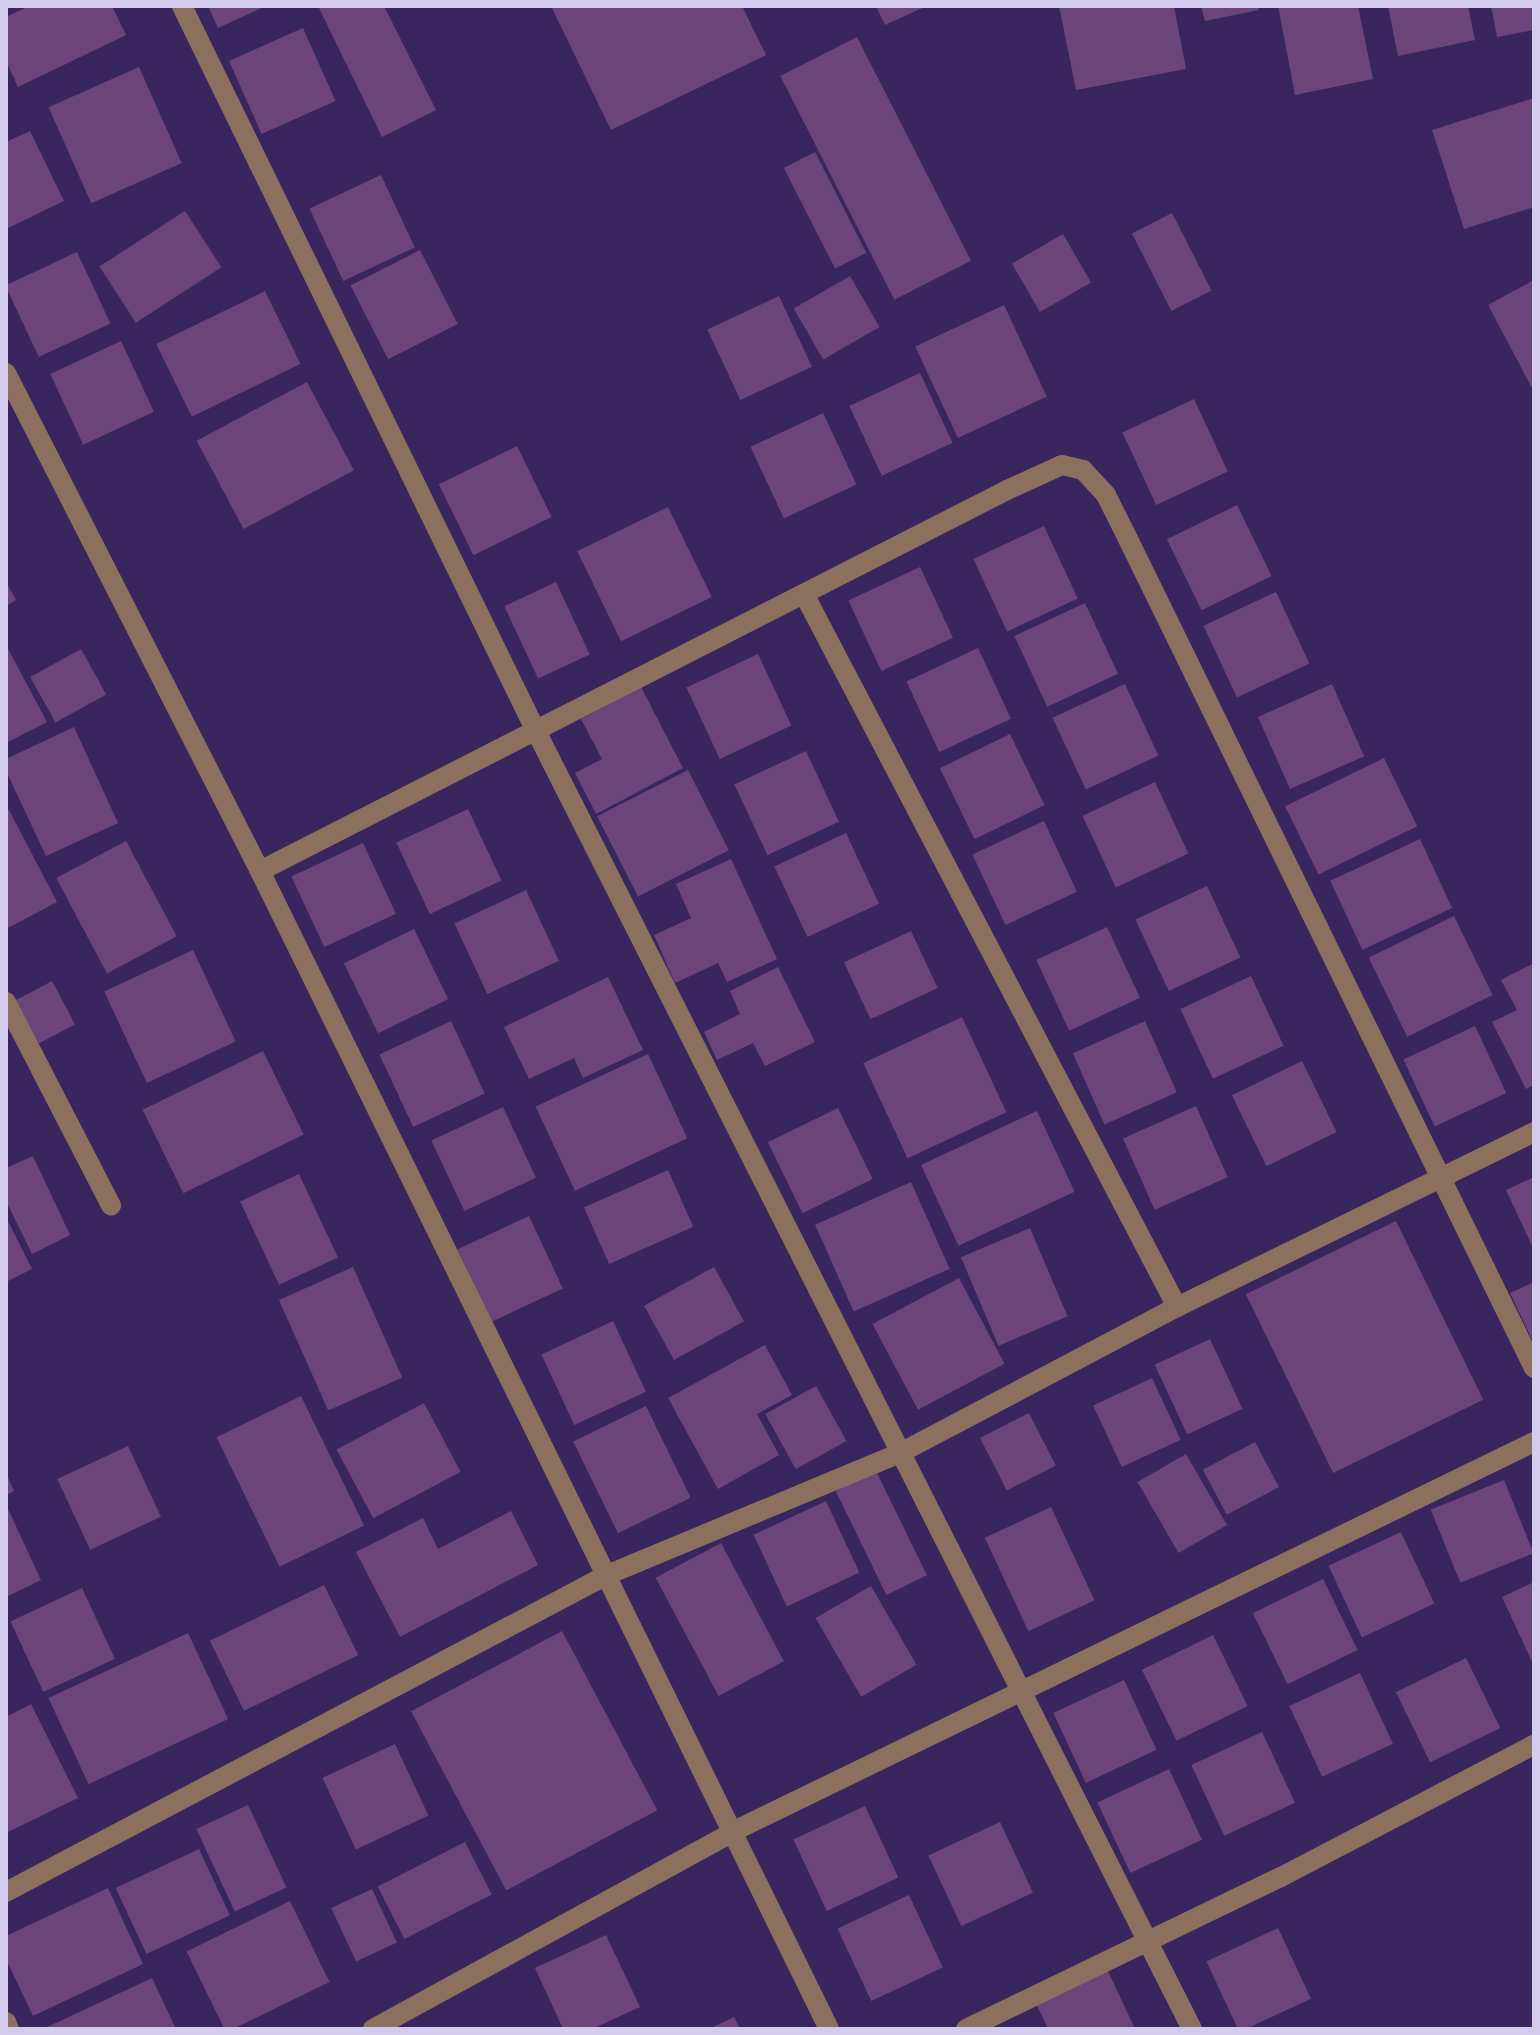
<!DOCTYPE html>
<style>
body{margin:0}
#map{position:relative;width:1540px;height:2035px;overflow:hidden;background:#38255e;font-family:Literata,serif}
div>[style]{position:absolute}
.building>*{inset:0;background:#6b447a;transform-origin:0 0}
.minor>*{height:20px;margin:-10px;padding:0 10px;transform-origin:10px;border-radius:10px;background:#8a705d}
span{translate:-50% -50%;white-space:nowrap;text-align:center;line-height:1.15;-webkit-text-stroke:8px #2f1b52;paint-order:stroke}
.frame{position:absolute;inset:0;border:8px solid #d4ccee;pointer-events:none}
</style>
<div id="map">
<div class="building">
<i style="clip-path:polygon(29px 6px,112px 6px,126px 35px,18px 87px,6px 61px,6px 17px)"></i>
<i style="clip-path:polygon(208px 6px,266px 6px,218px 28px)"></i>
<i style="clip-path:polygon(318px 6px,384px 6px,436px 110px,382px 137px)"></i>
<i style="clip-path:polygon(551px 6px,742px 6px,766px 55px,611px 130px)"></i>
<i style="clip-path:polygon(876px 6px,927px 6px,885px 25px)"></i>
<i style="clip-path:polygon(1059px 6px,1174px 6px,1186px 69px,1076px 90px)"></i>
<i style="clip-path:polygon(1201px 6px,1258px 6px,1259px 10px,1205px 21px)"></i>
<i style="clip-path:polygon(1278px 6px,1358px 6px,1373px 79px,1295px 95px)"></i>
<i style="clip-path:polygon(1388px 6px,1468px 6px,1475px 40px,1398px 56px)"></i>
<i style="clip-path:polygon(1491px 6px,1534px 6px,1534px 30px,1497px 37px)"></i>
<i style="left:303px;top:28px;width:80px;height:81px;rotate:66deg"></i>
<i style="left:857px;top:37px;width:251px;height:86px;rotate:63deg"></i>
<i style="left:139px;top:67px;width:105px;height:99px;rotate:66deg"></i>
<i style="clip-path:polygon(1534px 98px,1534px 207px,1464px 229px,1432px 130px)"></i>
<i style="clip-path:polygon(30px 131px,64px 201px,6px 229px,6px 142px)"></i>
<i style="left:815px;top:152px;width:113px;height:35px;rotate:63deg"></i>
<i style="left:381px;top:175px;width:80px;height:79px;rotate:65deg"></i>
<i style="left:185px;top:211px;width:67px;height:102px;rotate:57deg"></i>
<i style="left:1172px;top:213px;width:87px;height:45px;rotate:63deg"></i>
<i style="left:1063px;top:234px;width:56px;height:59px;rotate:60deg"></i>
<i style="left:420px;top:250px;width:83px;height:78px;rotate:63deg"></i>
<i style="left:77px;top:252px;width:79px;height:79px;rotate:65deg"></i>
<i style="left:850px;top:276px;width:59px;height:65px;rotate:60deg"></i>
<i style="clip-path:polygon(1534px 280px,1534px 392px,1488px 305px)"></i>
<i style="left:265px;top:291px;width:81px;height:121px;rotate:64deg"></i>
<i style="left:779px;top:296px;width:78px;height:79px;rotate:65deg"></i>
<i style="left:1004px;top:305px;width:101px;height:98px;rotate:65deg"></i>
<i style="left:121px;top:341px;width:78px;height:78px;rotate:65deg"></i>
<i style="left:920px;top:373px;width:77px;height:78px;rotate:65deg"></i>
<i style="left:307px;top:382px;width:100px;height:125px;rotate:62deg"></i>
<i style="left:1194px;top:399px;width:80px;height:79px;rotate:65deg"></i>
<i style="left:823px;top:413px;width:79px;height:80px;rotate:65deg"></i>
<i style="left:517px;top:446px;width:79px;height:87px;rotate:64deg"></i>
<i style="left:1237px;top:505px;width:79px;height:78px;rotate:64deg"></i>
<i style="left:668px;top:507px;width:100px;height:101px;rotate:64deg"></i>
<i style="left:1044px;top:526px;width:80px;height:78px;rotate:65deg"></i>
<i style="left:920px;top:567px;width:78px;height:79px;rotate:65deg"></i>
<i style="clip-path:polygon(6px 582px,16px 600px,6px 606px)"></i>
<i style="left:556px;top:582px;width:80px;height:57px;rotate:65deg"></i>
<i style="left:1276px;top:592px;width:79px;height:80px;rotate:65deg"></i>
<i style="left:1085px;top:603px;width:78px;height:78px;rotate:65deg"></i>
<i style="clip-path:polygon(6px 645px,47px 722px,6px 743px)"></i>
<i style="left:978px;top:648px;width:78px;height:79px;rotate:65deg"></i>
<i style="left:81px;top:649px;width:52px;height:58px;rotate:61deg"></i>
<i style="left:758px;top:654px;width:79px;height:79px;rotate:65deg"></i>
<i style="left:1125px;top:684px;width:79px;height:80px;rotate:65deg"></i>
<i style="left:1332px;top:684px;width:79px;height:81px;rotate:66deg"></i>
<i style="clip-path:polygon(641px 687px,683px 768px,596px 814px,575px 773px,602px 759px,581px 719px)"></i>
<i style="clip-path:polygon(74px 727px,118px 823px,46px 856px,6px 771px,6px 759px)"></i>
<i style="left:1010px;top:734px;width:79px;height:78px;rotate:64deg"></i>
<i style="left:806px;top:751px;width:78px;height:79px;rotate:65deg"></i>
<i style="left:1384px;top:758px;width:76px;height:110px;rotate:64deg"></i>
<i style="left:688px;top:770px;width:90px;height:102px;rotate:63deg"></i>
<i style="left:1155px;top:782px;width:79px;height:80px;rotate:65deg"></i>
<i style="left:468px;top:809px;width:79px;height:79px;rotate:65deg"></i>
<i style="clip-path:polygon(9px 810px,57px 902px,6px 929px,6px 811px)"></i>
<i style="left:1044px;top:821px;width:78px;height:79px;rotate:65deg"></i>
<i style="left:846px;top:833px;width:78px;height:79px;rotate:65deg"></i>
<i style="left:1420px;top:839px;width:76px;height:99px;rotate:65deg"></i>
<i style="left:126px;top:841px;width:108px;height:79px;rotate:62deg"></i>
<i style="left:363px;top:843px;width:78px;height:79px;rotate:65deg"></i>
<i style="clip-path:polygon(731px 859px,777px 959px,727px 982px,718px 963px,675px 983px,654px 935px,691px 918px,676px 884px)"></i>
<i style="left:1207px;top:886px;width:79px;height:79px;rotate:65deg"></i>
<i style="left:526px;top:890px;width:78px;height:79px;rotate:65deg"></i>
<i style="left:1454px;top:916px;width:88px;height:95px;rotate:64deg"></i>
<i style="left:1107px;top:927px;width:78px;height:78px;rotate:65deg"></i>
<i style="left:414px;top:929px;width:78px;height:78px;rotate:64deg"></i>
<i style="left:911px;top:931px;width:63px;height:74px;rotate:65deg"></i>
<i style="left:193px;top:950px;width:101px;height:98px;rotate:65deg"></i>
<i style="clip-path:polygon(1534px 963px,1534px 1085px,1526px 1089px,1492px 1022px,1517px 1010px,1501px 980px)"></i>
<i style="clip-path:polygon(778px 967px,815px 1042px,765px 1066px,753px 1043px,717px 1060px,704px 1032px,740px 1014px,730px 991px)"></i>
<i style="left:1251px;top:976px;width:77px;height:78px;rotate:65deg"></i>
<i style="clip-path:polygon(608px 977px,643px 1050px,583px 1078px,574px 1058px,529px 1079px,504px 1027px)"></i>
<i style="left:52px;top:981px;width:49px;height:41px;rotate:62deg"></i>
<i style="left:962px;top:1017px;width:105px;height:109px;rotate:65deg"></i>
<i style="left:451px;top:1021px;width:80px;height:79px;rotate:65deg"></i>
<i style="left:1145px;top:1021px;width:78px;height:79px;rotate:66deg"></i>
<i style="left:1475px;top:1026px;width:74px;height:79px;rotate:65deg"></i>
<i style="left:263px;top:1051px;width:93px;height:134px;rotate:64deg"></i>
<i style="left:648px;top:1054px;width:93px;height:124px;rotate:65deg"></i>
<i style="left:1302px;top:1061px;width:79px;height:78px;rotate:64deg"></i>
<i style="left:1196px;top:1106px;width:78px;height:80px;rotate:66deg"></i>
<i style="left:503px;top:1107px;width:78px;height:79px;rotate:65deg"></i>
<i style="left:838px;top:1108px;width:79px;height:78px;rotate:64deg"></i>
<i style="left:1037px;top:1111px;width:89px;height:128px;rotate:65deg"></i>
<i style="clip-path:polygon(33px 1156px,70px 1235px,32px 1254px,6px 1201px,6px 1168px)"></i>
<i style="left:668px;top:1170px;width:62px;height:92px;rotate:66deg"></i>
<i style="left:299px;top:1174px;width:92px;height:65px;rotate:65deg"></i>
<i style="clip-path:polygon(1534px 1177px,1534px 1250px,1506px 1190px)"></i>
<i style="left:911px;top:1182px;width:95px;height:105px;rotate:66deg"></i>
<i style="left:529px;top:1216px;width:80px;height:79px;rotate:65deg"></i>
<i style="clip-path:polygon(6px 1217px,32px 1269px,6px 1282px)"></i>
<i style="left:1396px;top:1221px;width:199px;height:167px;rotate:64deg"></i>
<i style="left:1030px;top:1228px;width:96px;height:75px;rotate:67deg"></i>
<i style="left:353px;top:1267px;width:121px;height:81px;rotate:66deg"></i>
<i style="left:714px;top:1267px;width:62px;height:80px;rotate:61deg"></i>
<i style="left:959px;top:1278px;width:97px;height:98px;rotate:62deg"></i>
<i style="clip-path:polygon(1534px 1282px,1534px 1344px,1510px 1293px)"></i>
<i style="left:613px;top:1321px;width:78px;height:79px;rotate:65deg"></i>
<i style="left:1210px;top:1339px;width:77px;height:61px;rotate:65deg"></i>
<i style="clip-path:polygon(765px 1345px,792px 1395px,757px 1414px,779px 1455px,718px 1489px,668px 1398px)"></i>
<i style="left:1152px;top:1378px;width:68px;height:65px;rotate:65deg"></i>
<i style="left:816px;top:1386px;width:63px;height:58px;rotate:61deg"></i>
<i style="left:301px;top:1396px;width:144px;height:94px;rotate:64deg"></i>
<i style="left:424px;top:1403px;width:78px;height:99px;rotate:62deg"></i>
<i style="left:646px;top:1406px;width:102px;height:81px;rotate:64deg"></i>
<i style="left:1029px;top:1413px;width:59px;height:55px;rotate:63deg"></i>
<i style="left:1255px;top:1442px;width:51px;height:59px;rotate:62deg"></i>
<i style="left:128px;top:1446px;width:78px;height:78px;rotate:65deg"></i>
<i style="left:1186px;top:1454px;width:82px;height:56px;rotate:60deg"></i>
<i style="left:876px;top:1471px;width:116px;height:45px;rotate:64deg"></i>
<i style="clip-path:polygon(6px 1473px,14px 1491px,6px 1495px)"></i>
<i style="left:1504px;top:1480px;width:79px;height:79px;rotate:68deg"></i>
<i style="left:826px;top:1501px;width:79px;height:80px;rotate:65deg"></i>
<i style="left:1051px;top:1507px;width:103px;height:73px;rotate:65deg"></i>
<i style="clip-path:polygon(8px 1509px,41px 1580px,6px 1597px,6px 1510px)"></i>
<i style="clip-path:polygon(511px 1511px,538px 1565px,400px 1637px,356px 1552px,423px 1518px,438px 1549px)"></i>
<i style="left:1401px;top:1532px;width:79px;height:80px;rotate:65deg"></i>
<i style="left:721px;top:1543px;width:134px;height:74px;rotate:62deg"></i>
<i style="left:1323px;top:1579px;width:79px;height:78px;rotate:64deg"></i>
<i style="clip-path:polygon(1534px 1582px,1534px 1666px,1502px 1597px)"></i>
<i style="left:324px;top:1585px;width:78px;height:127px;rotate:64deg"></i>
<i style="left:871px;top:1586px;width:91px;height:64px;rotate:60deg"></i>
<i style="left:82px;top:1588px;width:78px;height:79px;rotate:65deg"></i>
<i style="left:562px;top:1631px;width:203px;height:171px;rotate:62deg"></i>
<i style="left:188px;top:1633px;width:95px;height:154px;rotate:65deg"></i>
<i style="left:1213px;top:1635px;width:79px;height:79px;rotate:64deg"></i>
<i style="left:1466px;top:1658px;width:78px;height:78px;rotate:64deg"></i>
<i style="left:1360px;top:1673px;width:78px;height:78px;rotate:65deg"></i>
<i style="left:1124px;top:1680px;width:77px;height:78px;rotate:65deg"></i>
<i style="clip-path:polygon(31px 1704px,78px 1798px,6px 1833px,6px 1717px)"></i>
<i style="left:1262px;top:1732px;width:78px;height:78px;rotate:65deg"></i>
<i style="left:395px;top:1744px;width:79px;height:80px;rotate:65deg"></i>
<i style="left:1169px;top:1769px;width:78px;height:79px;rotate:65deg"></i>
<i style="left:248px;top:1805px;width:91px;height:57px;rotate:65deg"></i>
<i style="left:865px;top:1806px;width:79px;height:79px;rotate:65deg"></i>
<i style="left:1000px;top:1822px;width:78px;height:79px;rotate:65deg"></i>
<i style="left:465px;top:1842px;width:59px;height:98px;rotate:63deg"></i>
<i style="left:199px;top:1849px;width:73px;height:92px;rotate:65deg"></i>
<i style="clip-path:polygon(108px 1888px,143px 1964px,33px 2016px,6px 1959px,6px 1936px)"></i>
<i style="left:372px;top:1889px;width:59px;height:45px;rotate:65deg"></i>
<i style="left:909px;top:1895px;width:80px;height:79px;rotate:65deg"></i>
<i style="left:290px;top:1901px;width:90px;height:115px;rotate:64deg"></i>
<i style="left:1278px;top:1928px;width:78px;height:79px;rotate:65deg"></i>
<i style="clip-path:polygon(606px 1935px,640px 2007px,592px 2029px,563px 2029px,535px 1968px)"></i>
<i style="clip-path:polygon(1107px 1969px,1135px 2029px,1048px 2029px,1036px 2003px)"></i>
<i style="clip-path:polygon(152px 1978px,176px 2029px,43px 2029px)"></i>
<i style="clip-path:polygon(734px 2017px,740px 2029px,709px 2029px)"></i>
</div>
<div class="minor">
<i style="left:182px;top:6px;width:805px;rotate:63.98deg"></i>
<i style="left:535px;top:729px;width:1457px;rotate:63.19deg"></i>
<i style="left:6px;top:373px;width:559px;rotate:62.98deg"></i>
<i style="left:260px;top:871px;width:1290px;rotate:63.83deg"></i>
<i style="left:804px;top:594px;width:805px;rotate:62.38deg"></i>
<i style="left:260px;top:871px;width:839px;rotate:-27.02deg"></i>
<i style="left:1007px;top:490px;width:60px;rotate:-24.4deg"></i>
<i style="left:1062px;top:465px;width:22px;rotate:13deg"></i>
<i style="left:1083px;top:470px;width:34px;rotate:47deg"></i>
<i style="left:1106px;top:495px;width:49px;rotate:63.4deg"></i>
<i style="left:1128px;top:539px;width:923px;rotate:63.91deg"></i>
<i style="left:6px;top:1002px;width:229px;rotate:62.7deg"></i>
<i style="left:6px;top:1892px;width:679px;rotate:-27.81deg"></i>
<i style="left:607px;top:1575px;width:320px;rotate:-22.6deg"></i>
<i style="left:902px;top:1452px;width:311px;rotate:-27.8deg"></i>
<i style="left:1177px;top:1307px;width:398px;rotate:-26.1deg"></i>
<i style="left:6px;top:2022px;width:8px;rotate:67deg"></i>
<i style="left:373px;top:2029px;width:412px;rotate:-28.7deg"></i>
<i style="left:734px;top:1831px;width:890px;rotate:-25.93deg"></i>
<i style="left:966px;top:2029px;width:350px;rotate:-25.8deg"></i>
<i style="left:1281px;top:1877px;width:285px;rotate:-27.6deg"></i>
</div>
<div class="frame"></div>
</div>
